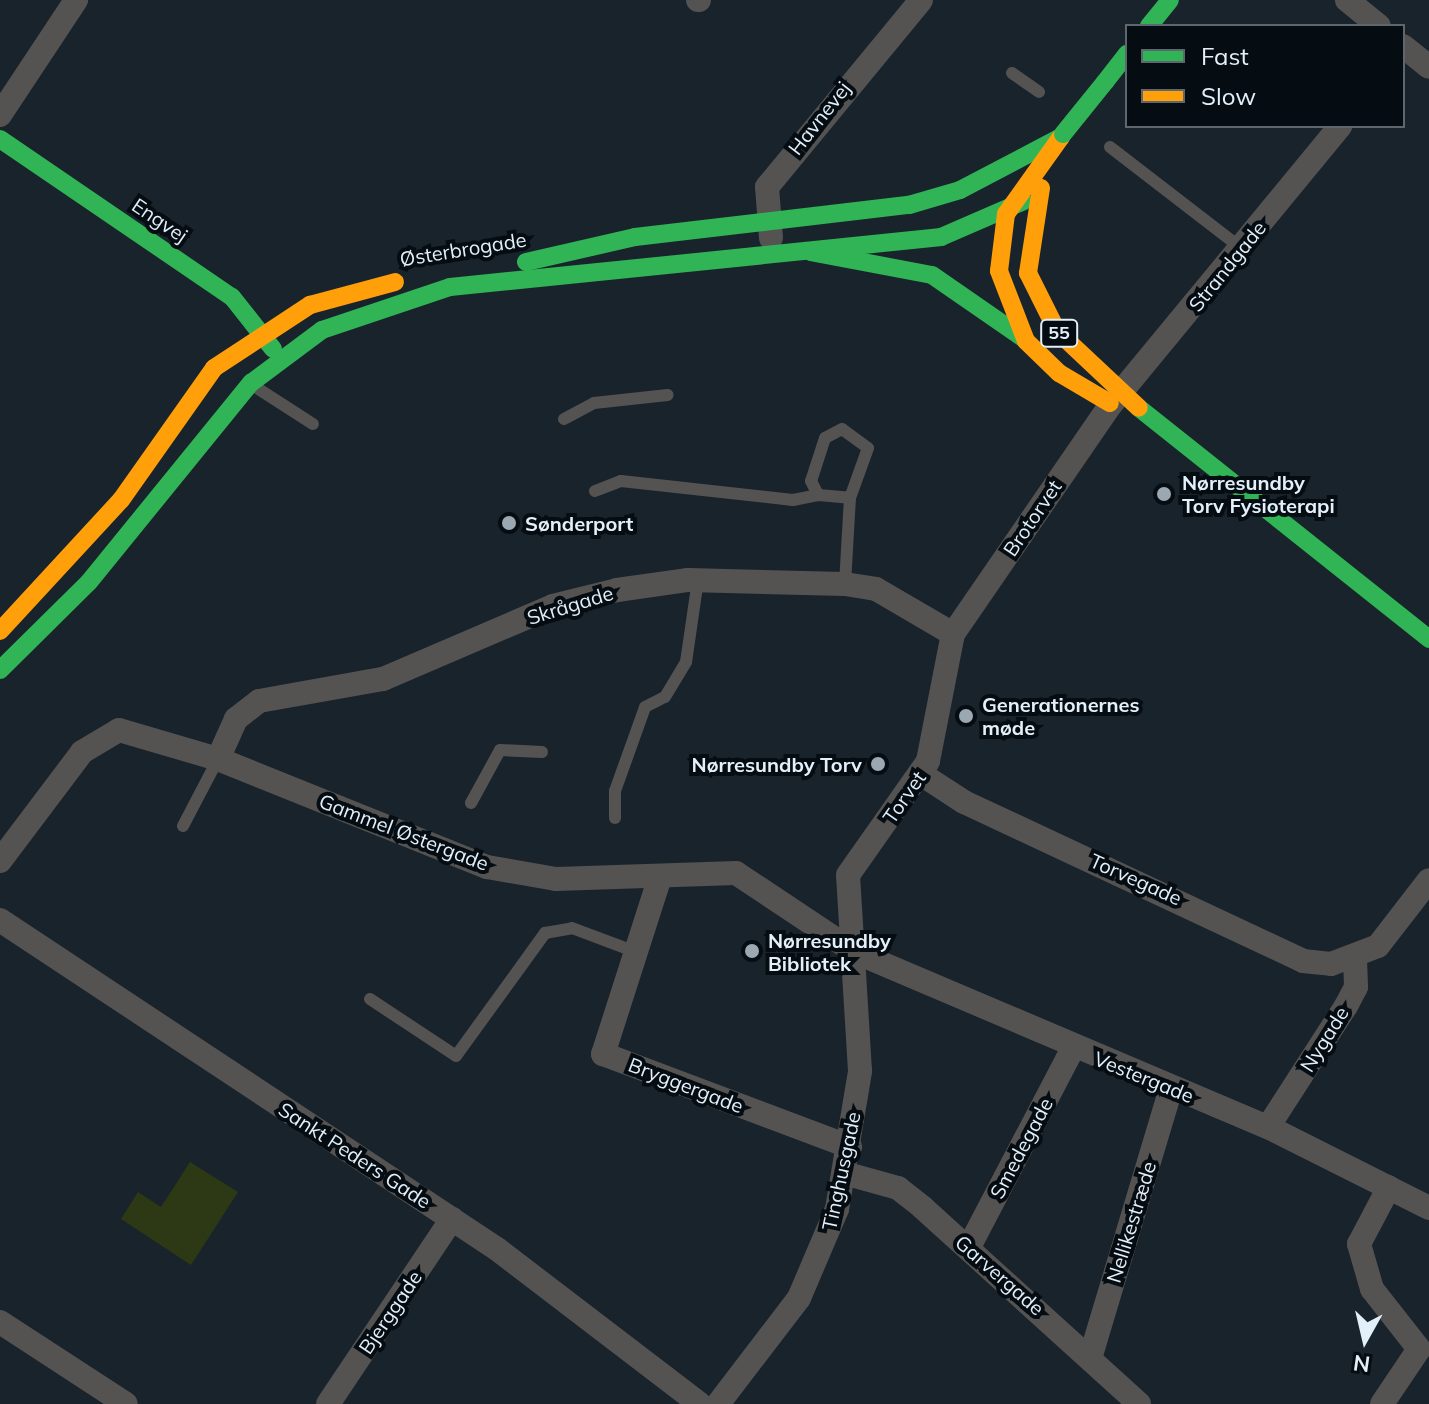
<!DOCTYPE html>
<meta charset="utf-8">
<style>
body{margin:0}
#map{position:relative;width:1429px;height:1404px;overflow:hidden;background:#19232b;font-family:Mulish,sans-serif}
div>[style]{position:absolute}
.green>*{inset:0;background:#2d3915}
.lane>*{height:12px;margin:-6px;padding:0 6px;transform-origin:6px;border-radius:6px;background:#545352}
.street>*{height:24px;margin:-12px;padding:0 12px;transform-origin:12px;border-radius:12px;background:#545352}
.fast>*{height:18px;margin:-9px;padding:0 9px;transform-origin:9px;border-radius:9px;background:#30b455}
.slow>*{height:18px;margin:-9px;padding:0 9px;transform-origin:9px;border-radius:9px;background:#ff9f0a}
.fast-bridge>*{height:18px;margin:-9px;padding:0 9px;transform-origin:9px;border-radius:9px;background:#30b455}
.dots>*{width:22px;height:22px;translate:-50% -50%;box-sizing:border-box;border:4px solid #050d13;border-radius:50%}
span{translate:-50% -50%;white-space:nowrap;text-align:center;line-height:1.15;-webkit-text-stroke:8px #050d13;paint-order:stroke}
.shield-label span{padding:2px 6px;background:#050d13;border:2px solid;border-radius:6px;-webkit-text-stroke-width:0}
.shield-label{font-size:18px;color:#e3eff9;font-weight:700}
.street-label{font-size:20px;color:#e3eff9}
.poi-label{font-size:20px;color:#e3eff9;font-weight:700}
.left{translate:0 -50%;text-align:left}
.right{translate:-100% -50%;text-align:right}
.legend{position:absolute;left:1125px;top:24px;width:280px;height:104px;box-sizing:border-box;background:#050d13;border:2px solid #5e676f;margin:0;padding:10px 14px;list-style:none;font-size:24px;color:#e3eff9}
.legend li{display:flex;align-items:center;gap:16px;height:40px}
.legend b{width:40px;border:2px solid #5e676f}
.north{position:absolute;left:1325px;top:1300px;width:80px;height:80px;-webkit-text-stroke:6px #050d13;paint-order:stroke;rotate:188deg;font-size:22px;font-weight:700;line-height:32px;text-align:center;color:#e3eff9}
.north::after{content:'';display:block;margin:auto;width:28px;height:36px;background:#e3eff9;clip-path:polygon(50% 0,100% 100%,50% 72%,0 100%)}
</style>
<div id="map">
<div class="green">
<i style="clip-path:polygon(190px 1162px,238px 1192px,191px 1265px,121px 1219px,138px 1192px,161px 1207px)"></i>
</div>
<div class="lane">
<i style="left:1012px;top:73px;width:33px;rotate:35deg"></i>
<i style="left:1110px;top:147px;width:165px;rotate:37.6deg"></i>
<i style="left:254px;top:386px;width:70px;rotate:32.8deg"></i>
<i style="left:564px;top:419px;width:34px;rotate:-28deg"></i>
<i style="left:594px;top:403px;width:74px;rotate:-6.2deg"></i>
<i style="left:595px;top:491px;width:28px;rotate:-21deg"></i>
<i style="left:621px;top:481px;width:173px;rotate:6.3deg"></i>
<i style="left:793px;top:500px;width:25px;rotate:-11deg"></i>
<i style="left:845px;top:584px;width:86px;rotate:-86.7deg"></i>
<i style="left:850px;top:498px;width:53px;rotate:-70.2deg"></i>
<i style="left:868px;top:448px;width:32px;rotate:-144deg"></i>
<i style="left:842px;top:429px;width:19px;rotate:152deg"></i>
<i style="left:825px;top:438px;width:45px;rotate:108deg"></i>
<i style="left:811px;top:481px;width:16px;rotate:63deg"></i>
<i style="left:818px;top:495px;width:32px;rotate:5deg"></i>
<i style="left:471px;top:803px;width:60px;rotate:-61.3deg"></i>
<i style="left:500px;top:750px;width:42px;rotate:2.7deg"></i>
<i style="left:615px;top:818px;width:27px;rotate:-90deg"></i>
<i style="left:615px;top:791px;width:89px;rotate:-70.3deg"></i>
<i style="left:645px;top:707px;width:22px;rotate:-27deg"></i>
<i style="left:665px;top:697px;width:41px;rotate:-59deg"></i>
<i style="left:686px;top:662px;width:83px;rotate:-81.7deg"></i>
<i style="left:183px;top:826px;width:76px;rotate:-62.4deg"></i>
<i style="left:370px;top:999px;width:103px;rotate:33.5deg"></i>
<i style="left:456px;top:1056px;width:152px;rotate:-54.1deg"></i>
<i style="left:545px;top:933px;width:27px;rotate:-10deg"></i>
<i style="left:572px;top:928px;width:68px;rotate:20.6deg"></i>
</div>
<div class="street">
<i style="left:698px;top:0;width:1px"></i>
<i style="left:1347px;top:0;width:41px;rotate:39.1deg"></i>
<i style="left:1403px;top:46px;width:33px;rotate:39deg"></i>
<i style="left:0;top:115px;width:138px;rotate:-56.5deg"></i>
<i style="left:771px;top:238px;width:51px;rotate:-94.5deg"></i>
<i style="left:767px;top:187px;width:242px;rotate:-50.5deg"></i>
<i style="left:218px;top:759px;width:44px;rotate:-65.8deg"></i>
<i style="left:236px;top:719px;width:29px;rotate:-38deg"></i>
<i style="left:259px;top:701px;width:126px;rotate:-10.1deg"></i>
<i style="left:383px;top:679px;width:185px;rotate:-23.2deg"></i>
<i style="left:553px;top:606px;width:66px;rotate:-14deg"></i>
<i style="left:617px;top:590px;width:72px;rotate:-8deg"></i>
<i style="left:688px;top:580px;width:157px;rotate:1.5deg"></i>
<i style="left:845px;top:584px;width:31px;rotate:9deg"></i>
<i style="left:876px;top:589px;width:89px;rotate:30.3deg"></i>
<i style="left:921px;top:774px;width:51px;rotate:33.1deg"></i>
<i style="left:964px;top:802px;width:374px;rotate:25.1deg"></i>
<i style="left:1303px;top:961px;width:28px;rotate:6deg"></i>
<i style="left:1331px;top:964px;width:50px;rotate:-21deg"></i>
<i style="left:1378px;top:946px;width:83px;rotate:-52.3deg"></i>
<i style="left:0;top:861px;width:136px;rotate:-53deg"></i>
<i style="left:82px;top:752px;width:43px;rotate:-30.7deg"></i>
<i style="left:119px;top:730px;width:103px;rotate:16.3deg"></i>
<i style="left:218px;top:759px;width:290px;rotate:21.9deg"></i>
<i style="left:487px;top:867px;width:70px;rotate:9.9deg"></i>
<i style="left:556px;top:879px;width:180px;rotate:-1.9deg"></i>
<i style="left:736px;top:873px;width:143px;rotate:33.6deg"></i>
<i style="left:855px;top:952px;width:449px;rotate:23deg"></i>
<i style="left:1268px;top:1127px;width:180px;rotate:26.7deg"></i>
<i style="left:659px;top:880px;width:183px;rotate:107.8deg"></i>
<i style="left:603px;top:1054px;width:264px;rotate:20.6deg"></i>
<i style="left:0;top:920px;width:596px;rotate:33.5deg"></i>
<i style="left:497px;top:1249px;width:255px;rotate:37.4deg"></i>
<i style="left:1268px;top:1127px;width:144px;rotate:-57.2deg"></i>
<i style="left:1346px;top:1006px;width:21px;rotate:-62deg"></i>
<i style="left:1356px;top:987px;width:29px;rotate:-92deg"></i>
<i style="left:844px;top:1173px;width:56px;rotate:15.5deg"></i>
<i style="left:898px;top:1188px;width:31px;rotate:38deg"></i>
<i style="left:922px;top:1207px;width:293px;rotate:42.2deg"></i>
<i style="left:969px;top:1247px;width:225px;rotate:-62.4deg"></i>
<i style="left:0;top:1322px;width:150px;rotate:33.1deg"></i>
<i style="left:1091px;top:1355px;width:279px;rotate:-73.3deg"></i>
<i style="left:328px;top:1404px;width:223px;rotate:-56.2deg"></i>
<i style="left:718px;top:1404px;width:133px;rotate:-52.6deg"></i>
<i style="left:799px;top:1298px;width:97px;rotate:-66.9deg"></i>
<i style="left:837px;top:1209px;width:140px;rotate:-80.5deg"></i>
<i style="left:860px;top:1071px;width:196px;rotate:-93.5deg"></i>
<i style="left:848px;top:875px;width:139px;rotate:-54.9deg"></i>
<i style="left:928px;top:761px;width:129px;rotate:-78.9deg"></i>
<i style="left:953px;top:634px;width:280px;rotate:-55.5deg"></i>
<i style="left:1112px;top:403px;width:359px;rotate:-50.5deg"></i>
<i style="left:1382px;top:1404px;width:66px;rotate:-56.1deg"></i>
<i style="left:1419px;top:1349px;width:76px;rotate:-128.1deg"></i>
<i style="left:1372px;top:1289px;width:47px;rotate:-106.1deg"></i>
<i style="left:1359px;top:1244px;width:64px;rotate:-62.2deg"></i>
</div>
<div class="fast">
<i style="left:1149px;top:26px;width:33px;rotate:-51deg"></i>
<i style="left:1105px;top:82px;width:36px;rotate:-52deg"></i>
<i style="left:0;top:139px;width:281px;rotate:34.3deg"></i>
<i style="left:232px;top:297px;width:66px;rotate:51.7deg"></i>
<i style="left:810px;top:252px;width:124px;rotate:10.7deg"></i>
<i style="left:932px;top:275px;width:111px;rotate:34.7deg"></i>
<i style="left:526px;top:262px;width:112px;rotate:-12.9deg"></i>
<i style="left:635px;top:237px;width:276px;rotate:-6.7deg"></i>
<i style="left:909px;top:205px;width:53px;rotate:-16.4deg"></i>
<i style="left:960px;top:190px;width:114px;rotate:-27.7deg"></i>
<i style="left:1139px;top:408px;width:371px;rotate:38.5deg"></i>
<i style="left:0;top:670px;width:125px;rotate:-44.7deg"></i>
<i style="left:89px;top:582px;width:257px;rotate:-50.9deg"></i>
<i style="left:251px;top:383px;width:89px;rotate:-36.7deg"></i>
<i style="left:322px;top:330px;width:135px;rotate:-18.6deg"></i>
<i style="left:450px;top:287px;width:494px;rotate:-5.8deg"></i>
<i style="left:941px;top:237px;width:90px;rotate:-23.4deg"></i>
</div>
<div class="slow">
<i style="left:1061px;top:137px;width:95px;rotate:125.5deg"></i>
<i style="left:1006px;top:214px;width:57px;rotate:97deg"></i>
<i style="left:999px;top:271px;width:75px;rotate:68.9deg"></i>
<i style="left:1026px;top:341px;width:46px;rotate:44.1deg"></i>
<i style="left:1059px;top:373px;width:59px;rotate:30.5deg"></i>
<i style="left:1041px;top:188px;width:86px;rotate:98.7deg"></i>
<i style="left:1028px;top:273px;width:65px;rotate:63.4deg"></i>
<i style="left:1057px;top:331px;width:112px;rotate:43.2deg"></i>
<i style="left:0;top:631px;width:178px;rotate:-47.3deg"></i>
<i style="left:121px;top:500px;width:161px;rotate:-54.8deg"></i>
<i style="left:214px;top:368px;width:115px;rotate:-33.3deg"></i>
<i style="left:310px;top:305px;width:88px;rotate:-15.1deg"></i>
</div>
<div class="fast-bridge">
<i style="left:1063px;top:134px;width:67px;rotate:-51.1deg"></i>
</div>
<div class="dots">
<i style="left:1164px;top:494px;background:#9ca8b1"></i>
<i style="left:509px;top:523px;background:#9ca8b1"></i>
<i style="left:966px;top:716px;background:#9ca8b1"></i>
<i style="left:878px;top:764px;background:#9ca8b1"></i>
<i style="left:752px;top:951px;background:#9ca8b1"></i>
</div>
<div class="shield-label">
<span style="left:1059px;top:333px">55</span>
</div>
<div class="street-label">
<span style="left:819px;top:118px;rotate:-52deg">Havnevej</span>
<span style="left:160px;top:220px;rotate:34deg">Engvej</span>
<span style="left:463px;top:249px;rotate:-9deg">Østerbrogade</span>
<span style="left:1227px;top:266px;rotate:-51deg">Strandgade</span>
<span style="left:1032px;top:518px;rotate:-56deg">Brotorvet</span>
<span style="left:570px;top:605px;rotate:-17deg">Skrågade</span>
<span style="left:904px;top:797px;rotate:-55deg">Torvet</span>
<span style="left:404px;top:832px;rotate:21deg">Gammel Østergade</span>
<span style="left:1136px;top:879px;rotate:24deg">Torvegade</span>
<span style="left:1324px;top:1039px;rotate:-58deg">Nygade</span>
<span style="left:1144px;top:1077px;rotate:22deg">Vestergade</span>
<span style="left:686px;top:1085px;rotate:21deg">Bryggergade</span>
<span style="left:1021px;top:1148px;rotate:-62deg">Smedegade</span>
<span style="left:355px;top:1155px;rotate:33deg">Sankt Peders Gade</span>
<span style="left:841px;top:1171px;rotate:-78deg">Tinghusgade</span>
<span style="left:1131px;top:1222px;rotate:-73deg">Nellikestræde</span>
<span style="left:1000px;top:1275px;rotate:41deg">Garvergade</span>
<span style="left:390px;top:1312px;rotate:-56deg">Bjerggade</span>
</div>
<div class="poi-label">
<span class="left" style="left:1182px;top:494px">Nørresundby<br>Torv Fysioterapi</span>
<span class="left" style="left:525px;top:523px">Sønderport</span>
<span class="left" style="left:982px;top:716px">Generationernes<br>møde</span>
<span class="right" style="left:862px;top:764px">Nørresundby Torv</span>
<span class="left" style="left:768px;top:952px">Nørresundby<br>Bibliotek</span>
</div>
<ul class="legend">
<li><b style="height:10px;background:#30b455"></b>Fast</li>
<li><b style="height:10px;background:#ff9f0a"></b>Slow</li>
</ul>
<div class="north">N</div>
</div>
